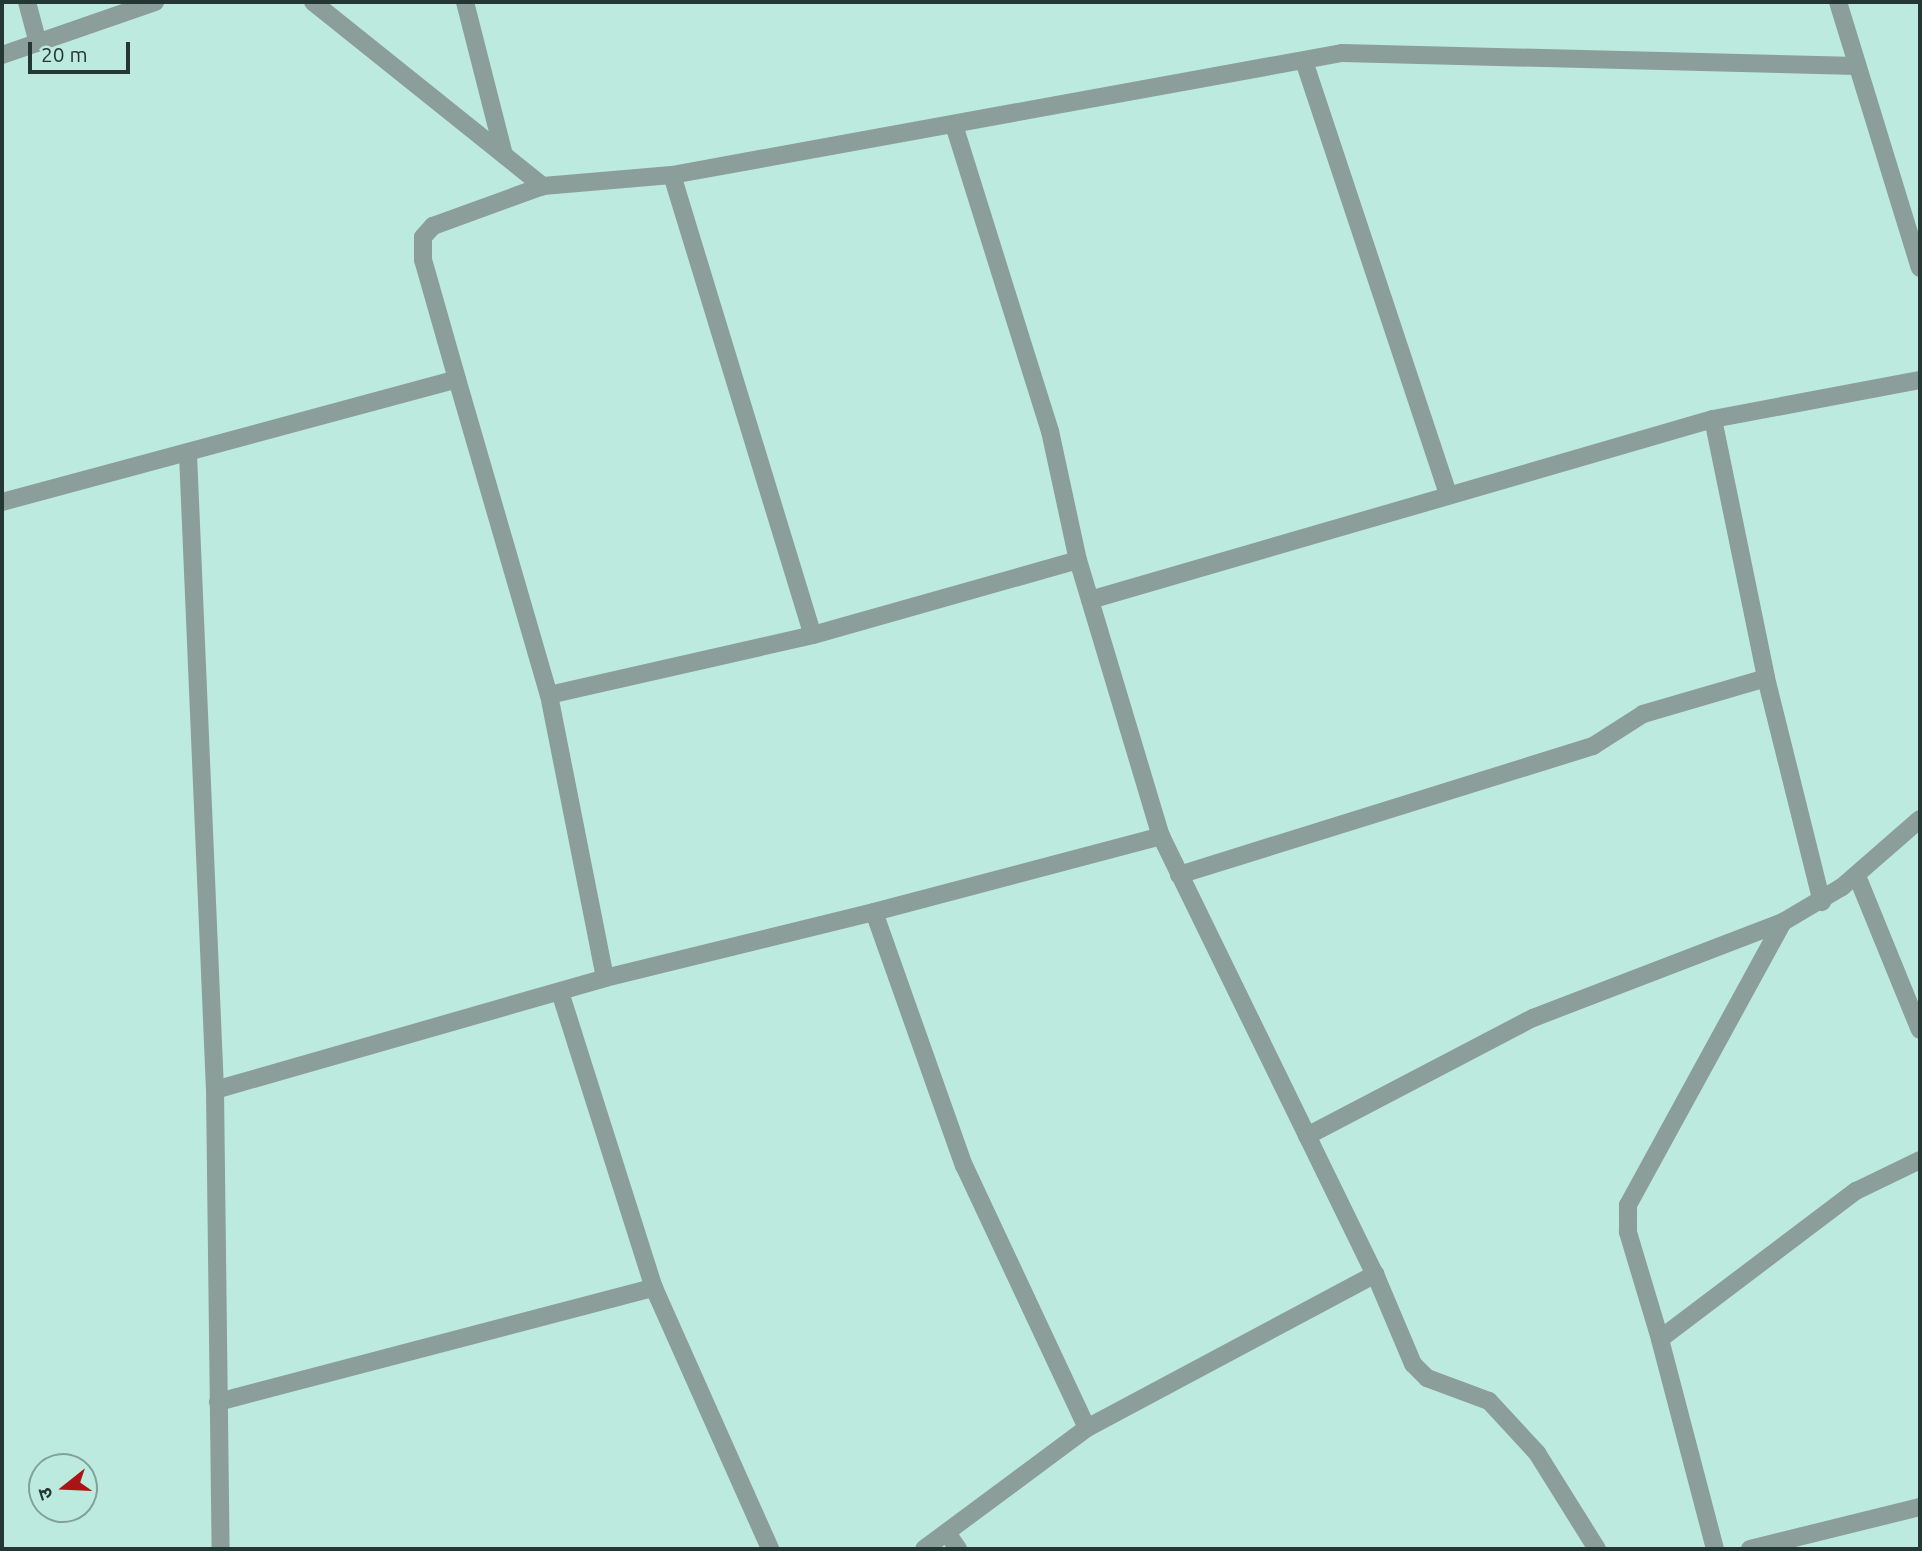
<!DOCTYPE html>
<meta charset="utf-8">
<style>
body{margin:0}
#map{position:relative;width:1922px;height:1551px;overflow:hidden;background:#bdeade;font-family:Ubuntu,"Noto Sans Devanagari",sans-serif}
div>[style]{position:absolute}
.minor>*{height:18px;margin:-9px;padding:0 9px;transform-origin:9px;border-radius:9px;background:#8b9e99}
span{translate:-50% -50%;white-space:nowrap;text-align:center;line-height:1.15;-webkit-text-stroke:7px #bdeade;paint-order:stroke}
.frame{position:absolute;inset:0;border:4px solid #253732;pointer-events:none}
.north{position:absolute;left:28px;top:1453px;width:70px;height:70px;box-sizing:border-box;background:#bdeade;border:2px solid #80a299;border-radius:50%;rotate:252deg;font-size:19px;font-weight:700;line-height:28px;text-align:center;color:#253732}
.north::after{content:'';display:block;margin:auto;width:24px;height:32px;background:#a91517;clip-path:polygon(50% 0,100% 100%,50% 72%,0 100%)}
.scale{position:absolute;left:28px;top:42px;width:102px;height:32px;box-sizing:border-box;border:4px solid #253732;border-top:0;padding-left:9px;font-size:21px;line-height:24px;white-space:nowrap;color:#253732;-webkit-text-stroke:5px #bdeade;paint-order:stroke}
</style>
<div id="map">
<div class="minor">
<i style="left:27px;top:2px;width:42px;rotate:75deg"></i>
<i style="left:313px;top:2px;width:295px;rotate:38.7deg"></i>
<i style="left:465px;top:2px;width:158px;rotate:75.7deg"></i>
<i style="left:1838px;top:2px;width:278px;rotate:72.9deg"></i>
<i style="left:2px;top:55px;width:162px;rotate:-19.1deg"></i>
<i style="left:1304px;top:61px;width:457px;rotate:71.6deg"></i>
<i style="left:954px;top:125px;width:321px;rotate:72.6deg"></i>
<i style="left:1050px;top:431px;width:132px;rotate:77.8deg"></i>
<i style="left:672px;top:175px;width:481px;rotate:73deg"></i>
<i style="left:457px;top:379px;width:329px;rotate:73.8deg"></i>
<i style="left:549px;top:695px;width:271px;rotate:-12.8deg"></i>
<i style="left:813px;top:635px;width:275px;rotate:-15.8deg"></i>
<i style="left:1078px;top:560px;width:288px;rotate:73.3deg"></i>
<i style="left:1161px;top:836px;width:487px;rotate:64deg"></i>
<i style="left:1375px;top:1274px;width:98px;rotate:67.1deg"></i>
<i style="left:1413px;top:1364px;width:20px;rotate:45deg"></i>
<i style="left:1427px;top:1378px;width:66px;rotate:20.4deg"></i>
<i style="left:1489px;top:1401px;width:71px;rotate:47.3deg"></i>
<i style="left:1537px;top:1453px;width:113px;rotate:58deg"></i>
<i style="left:1713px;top:419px;width:264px;rotate:78.4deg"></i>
<i style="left:1766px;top:678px;width:231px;rotate:76deg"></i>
<i style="left:188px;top:454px;width:637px;rotate:87.57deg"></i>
<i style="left:215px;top:1090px;width:459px;rotate:89.3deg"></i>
<i style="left:2px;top:502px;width:471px;rotate:-15.1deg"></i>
<i style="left:457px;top:379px;width:124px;rotate:-105.9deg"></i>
<i style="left:423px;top:260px;width:23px;rotate:-90deg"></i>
<i style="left:423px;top:237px;width:15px;rotate:-48deg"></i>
<i style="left:433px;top:226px;width:117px;rotate:-20deg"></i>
<i style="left:543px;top:186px;width:129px;rotate:-4.9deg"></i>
<i style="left:672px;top:175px;width:681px;rotate:-10.32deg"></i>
<i style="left:1342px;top:53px;width:515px;rotate:1.45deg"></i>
<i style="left:1090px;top:600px;width:649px;rotate:-16.2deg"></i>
<i style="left:1713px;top:419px;width:211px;rotate:-10.7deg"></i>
<i style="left:549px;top:695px;width:288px;rotate:78.8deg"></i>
<i style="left:1179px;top:875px;width:434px;rotate:-17.3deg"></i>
<i style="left:1593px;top:746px;width:59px;rotate:-32.6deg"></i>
<i style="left:1643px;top:714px;width:128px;rotate:-16.3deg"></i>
<i style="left:1857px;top:876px;width:166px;rotate:67.8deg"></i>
<i style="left:560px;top:992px;width:311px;rotate:72.4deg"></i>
<i style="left:654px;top:1288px;width:286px;rotate:66deg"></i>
<i style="left:215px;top:1090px;width:406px;rotate:-16deg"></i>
<i style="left:605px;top:978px;width:277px;rotate:-13.8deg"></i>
<i style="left:1307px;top:1136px;width:255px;rotate:-27.6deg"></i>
<i style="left:1533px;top:1018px;width:268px;rotate:-21deg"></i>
<i style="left:1783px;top:922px;width:69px;rotate:-30.7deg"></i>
<i style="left:1842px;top:887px;width:103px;rotate:-41.1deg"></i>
<i style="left:1660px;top:1339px;width:112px;rotate:-106.7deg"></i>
<i style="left:1628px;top:1232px;width:27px;rotate:-90deg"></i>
<i style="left:1628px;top:1205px;width:323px;rotate:-61.3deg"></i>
<i style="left:218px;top:1402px;width:451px;rotate:-14.7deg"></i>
<i style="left:1087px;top:1428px;width:289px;rotate:-115.1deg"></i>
<i style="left:964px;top:1166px;width:269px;rotate:-109.5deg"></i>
<i style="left:874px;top:912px;width:297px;rotate:-14.8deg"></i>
<i style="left:947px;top:1533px;width:19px;rotate:55deg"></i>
<i style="left:924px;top:1549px;width:203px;rotate:-36.6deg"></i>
<i style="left:1087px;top:1428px;width:327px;rotate:-28.1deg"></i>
<i style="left:1715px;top:1549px;width:217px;rotate:-104.7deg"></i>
<i style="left:1660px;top:1339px;width:246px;rotate:-37.1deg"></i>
<i style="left:1856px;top:1191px;width:71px;rotate:-25.8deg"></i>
<i style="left:1750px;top:1549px;width:175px;rotate:-13.9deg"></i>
</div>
<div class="frame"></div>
<div class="north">उ</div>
<div class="scale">20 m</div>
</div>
